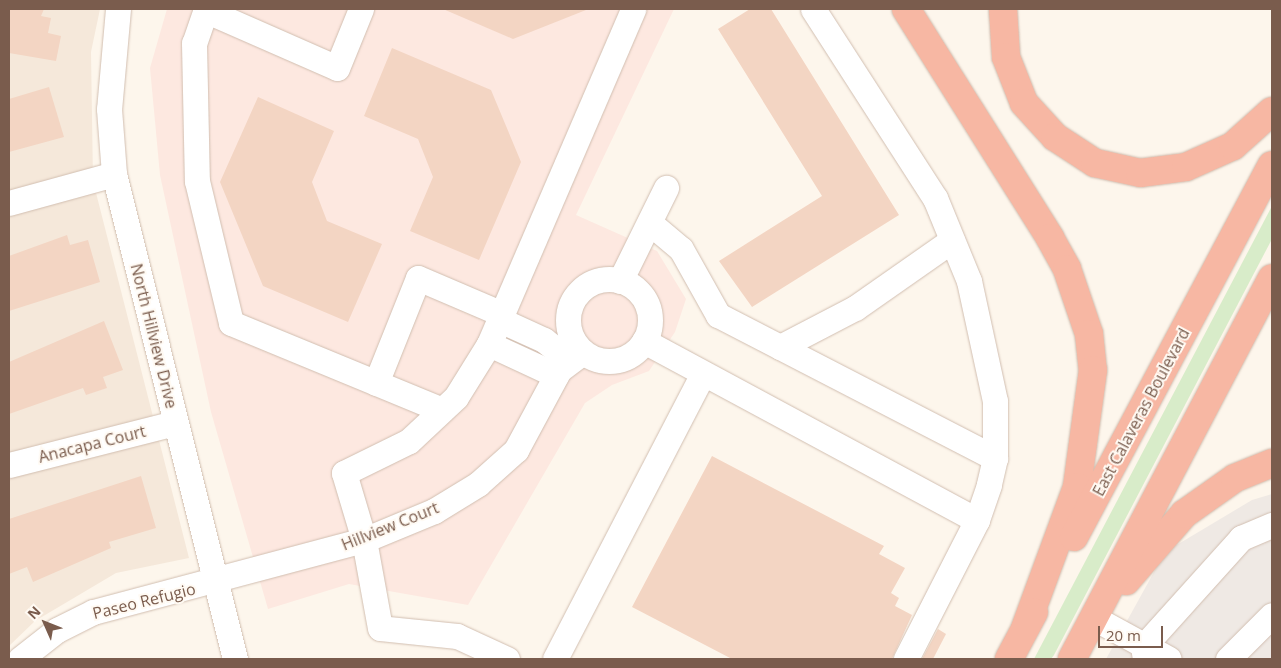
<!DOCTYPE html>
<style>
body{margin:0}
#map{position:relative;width:1281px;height:668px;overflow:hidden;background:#fdf6ec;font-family:"Open Sans",sans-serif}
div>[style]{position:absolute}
.residential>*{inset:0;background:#f5e8da}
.commercial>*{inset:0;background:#fde8e0}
.industrial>*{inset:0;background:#efe9e4}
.green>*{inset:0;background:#d8ecc9}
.building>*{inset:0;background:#f3d5c3}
.roads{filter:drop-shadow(0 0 1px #d1beb0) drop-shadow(0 0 1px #d1beb0)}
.minor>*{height:25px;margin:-12.5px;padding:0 12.5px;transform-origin:12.5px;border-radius:12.5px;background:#fff}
.minor>.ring{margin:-12.5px;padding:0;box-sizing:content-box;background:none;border:25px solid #fff;border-radius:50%}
.highway>*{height:28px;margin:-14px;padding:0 14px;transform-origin:14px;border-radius:14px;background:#f7b7a3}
span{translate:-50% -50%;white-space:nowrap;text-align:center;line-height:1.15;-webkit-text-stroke:4px #fffaf3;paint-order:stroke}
.street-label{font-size:16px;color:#7a5c4d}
.frame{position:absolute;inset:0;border:10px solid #7a5c4d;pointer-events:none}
.north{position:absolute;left:20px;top:598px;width:50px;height:50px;-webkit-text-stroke:4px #fffaf3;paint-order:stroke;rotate:314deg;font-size:14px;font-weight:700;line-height:20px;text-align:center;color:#7a5c4d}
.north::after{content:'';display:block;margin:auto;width:18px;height:22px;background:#7a5c4d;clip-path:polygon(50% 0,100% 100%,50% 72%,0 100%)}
.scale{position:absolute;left:1098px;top:626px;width:65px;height:22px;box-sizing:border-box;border:2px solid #7a5c4d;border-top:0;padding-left:6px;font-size:15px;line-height:18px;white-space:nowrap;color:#7a5c4d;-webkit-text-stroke:4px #fffaf3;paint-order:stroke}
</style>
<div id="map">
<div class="residential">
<i style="clip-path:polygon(9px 9px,100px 9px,91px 52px,93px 181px,189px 558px,116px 573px,35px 621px,9px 646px)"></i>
</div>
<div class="commercial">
<i style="clip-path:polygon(167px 9px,674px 9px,576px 215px,657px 251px,686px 299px,675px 332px,649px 371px,612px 385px,585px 403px,468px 605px,349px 584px,268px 609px,211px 412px,160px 175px,150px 68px)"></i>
</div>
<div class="industrial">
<i style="clip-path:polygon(1272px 494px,1272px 659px,1106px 659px,1165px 552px,1252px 500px)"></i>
</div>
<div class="green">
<i style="clip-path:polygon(1272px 206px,1272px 239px,1054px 655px,1051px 659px,1034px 659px)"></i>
</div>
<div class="building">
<i style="clip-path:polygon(9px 9px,44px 9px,41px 16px,51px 18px,48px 33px,61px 36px,56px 61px,9px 53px)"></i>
<i style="clip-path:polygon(443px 9px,586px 9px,586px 10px,513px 39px)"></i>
<i style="clip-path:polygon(750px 9px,771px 9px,899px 215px,752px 307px,719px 261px,822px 196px,718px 29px)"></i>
<i style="clip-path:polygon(392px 48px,491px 90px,521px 162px,479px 260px,410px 231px,433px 177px,418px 139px,364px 116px)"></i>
<i style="clip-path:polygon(49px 87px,64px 137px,9px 152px,9px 99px)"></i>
<i style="clip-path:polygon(258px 97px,334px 131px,312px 182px,327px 221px,382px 244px,348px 322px,263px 286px,220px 182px)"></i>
<i style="clip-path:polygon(67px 235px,70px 245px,88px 240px,100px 282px,9px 311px,9px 256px)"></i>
<i style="clip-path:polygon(104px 321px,123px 370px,103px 377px,107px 388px,86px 395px,83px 388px,9px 414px,9px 362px)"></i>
<i style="clip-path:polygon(712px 456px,884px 546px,879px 554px,905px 568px,891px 593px,899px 598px,895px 606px,912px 615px,892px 659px,732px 659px,632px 607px)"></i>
<i style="clip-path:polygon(141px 476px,156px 528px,109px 542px,111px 548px,33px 582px,27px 567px,9px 574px,9px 519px)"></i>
<i style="clip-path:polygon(938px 629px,946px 634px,933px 659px,922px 659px)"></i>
</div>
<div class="roads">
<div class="minor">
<i style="left:118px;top:9px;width:100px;rotate:95.1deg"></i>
<i style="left:109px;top:109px;width:65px;rotate:85.6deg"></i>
<i style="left:114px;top:174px;width:500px;rotate:76deg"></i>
<i style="left:206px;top:9px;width:36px;rotate:109deg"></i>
<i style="left:194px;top:43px;width:138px;rotate:88.8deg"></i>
<i style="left:197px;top:181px;width:146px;rotate:76.5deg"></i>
<i style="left:231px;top:323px;width:228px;rotate:22.4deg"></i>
<i style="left:813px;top:9px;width:225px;rotate:57.2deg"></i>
<i style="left:935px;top:198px;width:90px;rotate:67.7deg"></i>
<i style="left:969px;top:281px;width:123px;rotate:77.8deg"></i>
<i style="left:995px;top:401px;width:57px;rotate:90deg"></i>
<i style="left:995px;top:458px;width:28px;rotate:103deg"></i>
<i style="left:989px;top:485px;width:37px;rotate:109deg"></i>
<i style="left:977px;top:520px;width:156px;rotate:117.1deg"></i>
<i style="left:205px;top:10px;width:144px;rotate:23.7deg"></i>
<i style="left:337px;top:68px;width:64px;rotate:-67.9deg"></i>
<i style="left:9px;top:203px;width:109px;rotate:-15.4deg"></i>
<i style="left:650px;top:223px;width:40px;rotate:40deg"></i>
<i style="left:681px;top:249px;width:76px;rotate:60.7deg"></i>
<i style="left:718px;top:315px;width:312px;rotate:27.3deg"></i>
<i class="ring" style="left:568px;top:279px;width:57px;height:57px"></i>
<i style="left:620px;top:281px;width:104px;rotate:-63.7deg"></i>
<i style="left:500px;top:320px;width:48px;rotate:24.4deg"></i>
<i style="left:544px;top:340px;width:33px;rotate:39deg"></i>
<i style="left:644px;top:341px;width:378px;rotate:28.3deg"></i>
<i style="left:489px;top:344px;width:74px;rotate:24.8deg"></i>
<i style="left:780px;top:347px;width:85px;rotate:-27.5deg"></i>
<i style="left:855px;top:308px;width:118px;rotate:-35deg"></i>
<i style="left:376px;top:383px;width:113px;rotate:-68.2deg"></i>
<i style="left:418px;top:278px;width:91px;rotate:23.2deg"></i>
<i style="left:9px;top:465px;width:171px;rotate:-14.2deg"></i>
<i style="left:1094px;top:618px;width:85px;rotate:28.7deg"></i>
<i style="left:20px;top:659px;width:47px;rotate:-38.1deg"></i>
<i style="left:57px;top:630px;width:40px;rotate:-26.6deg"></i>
<i style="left:93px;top:612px;width:280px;rotate:-14.9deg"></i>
<i style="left:364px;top:540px;width:76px;rotate:-22.5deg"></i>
<i style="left:434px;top:511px;width:52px;rotate:-31.5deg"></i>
<i style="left:478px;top:484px;width:51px;rotate:-41.8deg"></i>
<i style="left:516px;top:450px;width:91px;rotate:-61.7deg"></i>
<i style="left:559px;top:370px;width:30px;rotate:-37deg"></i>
<i style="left:507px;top:659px;width:55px;rotate:-155.3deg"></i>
<i style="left:457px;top:636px;width:77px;rotate:-174.1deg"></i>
<i style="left:380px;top:628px;width:89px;rotate:-100.3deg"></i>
<i style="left:364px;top:540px;width:70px;rotate:-106.6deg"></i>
<i style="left:344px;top:473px;width:72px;rotate:-26.2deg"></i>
<i style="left:409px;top:441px;width:64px;rotate:-43.1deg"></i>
<i style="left:456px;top:397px;width:62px;rotate:-58.1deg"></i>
<i style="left:489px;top:344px;width:365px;rotate:-66.7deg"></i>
<i style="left:555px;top:659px;width:321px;rotate:-62.6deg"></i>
<i style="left:1145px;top:659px;width:12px;rotate:-99deg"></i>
<i style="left:1143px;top:647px;width:147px;rotate:-48deg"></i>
<i style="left:1241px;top:538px;width:34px;rotate:-23deg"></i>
<i style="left:1228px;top:659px;width:62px;rotate:-45deg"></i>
</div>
<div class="highway">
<i style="left:906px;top:9px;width:271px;rotate:57.8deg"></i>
<i style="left:1050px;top:238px;width:35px;rotate:61deg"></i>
<i style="left:1067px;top:269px;width:69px;rotate:71.3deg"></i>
<i style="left:1089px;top:334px;width:36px;rotate:84deg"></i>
<i style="left:1093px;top:370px;width:118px;rotate:97.8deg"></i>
<i style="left:1077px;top:487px;width:150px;rotate:110.2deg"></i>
<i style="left:1003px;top:9px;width:48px;rotate:86.4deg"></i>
<i style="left:1006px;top:57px;width:49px;rotate:68.6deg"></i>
<i style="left:1024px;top:103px;width:46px;rotate:47.6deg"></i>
<i style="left:1055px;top:137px;width:48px;rotate:33deg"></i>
<i style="left:1095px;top:163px;width:46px;rotate:12.5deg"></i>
<i style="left:1140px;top:173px;width:46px;rotate:-7.4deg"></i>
<i style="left:1186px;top:167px;width:51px;rotate:-24.1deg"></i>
<i style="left:1233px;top:146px;width:52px;rotate:-41.9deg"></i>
<i style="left:1074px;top:537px;width:421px;rotate:-62deg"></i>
<i style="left:1126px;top:581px;width:89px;rotate:-49.1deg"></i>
<i style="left:1184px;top:514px;width:62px;rotate:-35.2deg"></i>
<i style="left:1235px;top:478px;width:40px;rotate:-22deg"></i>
<i style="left:1009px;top:659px;width:53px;rotate:-62deg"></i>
<i style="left:1072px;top:659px;width:430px;rotate:-62.3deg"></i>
</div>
</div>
<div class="street-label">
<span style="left:154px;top:336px;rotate:76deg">North Hillview Drive</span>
<span style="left:1141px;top:412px;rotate:-62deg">East Calaveras Boulevard</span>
<span style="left:92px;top:444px;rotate:-14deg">Anacapa Court</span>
<span style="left:390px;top:526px;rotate:-22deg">Hillview Court</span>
<span style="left:144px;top:601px;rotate:-14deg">Paseo Refugio</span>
</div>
<div class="frame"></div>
<div class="north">N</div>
<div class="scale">20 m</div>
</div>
